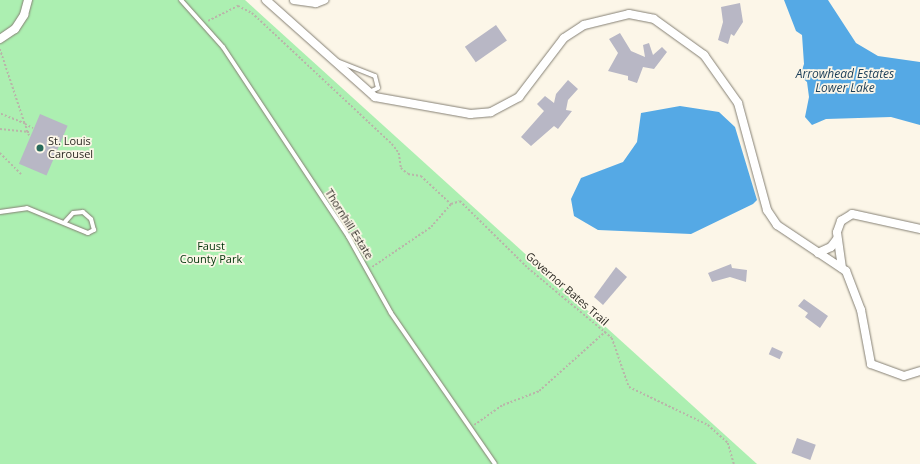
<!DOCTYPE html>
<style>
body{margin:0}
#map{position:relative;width:920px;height:464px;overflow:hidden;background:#fcf6e8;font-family:"Open Sans",sans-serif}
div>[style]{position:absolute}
.green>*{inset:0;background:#acefb1}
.water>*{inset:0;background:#55a9e5}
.building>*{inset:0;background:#b8b7c5;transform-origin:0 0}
.path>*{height:1.5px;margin-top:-0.75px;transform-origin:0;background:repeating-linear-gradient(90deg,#b9b5a9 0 2px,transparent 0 4px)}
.roads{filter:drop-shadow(0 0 1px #858074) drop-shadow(0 0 1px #858074)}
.lane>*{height:4px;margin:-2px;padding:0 2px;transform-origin:2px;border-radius:2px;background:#fff}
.street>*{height:8px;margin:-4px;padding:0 4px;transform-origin:4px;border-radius:4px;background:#fff}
.dots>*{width:11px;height:11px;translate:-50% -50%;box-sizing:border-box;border:2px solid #fcf6e8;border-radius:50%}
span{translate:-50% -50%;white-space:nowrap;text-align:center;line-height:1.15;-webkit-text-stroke:3.5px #fcf6e8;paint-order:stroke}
.poi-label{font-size:11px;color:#2a2822}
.left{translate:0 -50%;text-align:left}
.street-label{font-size:11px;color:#2a2822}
.park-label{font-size:11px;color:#003409}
.water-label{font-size:12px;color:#1b3e58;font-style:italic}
</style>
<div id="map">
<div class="green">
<i style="clip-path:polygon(0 0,245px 0,757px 464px,0 464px)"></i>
</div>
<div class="water">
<i style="clip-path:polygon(784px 0,828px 0,856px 43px,878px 56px,920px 62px,920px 125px,891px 117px,826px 119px,812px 125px,805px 117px,809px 97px,807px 82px,800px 76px,804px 64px,802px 35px,796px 31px)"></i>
<i style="clip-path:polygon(680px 106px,719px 112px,735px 127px,757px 200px,753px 204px,691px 234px,598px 230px,574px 216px,571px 199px,581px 178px,623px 162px,637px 142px,641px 113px)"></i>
</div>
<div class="building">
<i style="clip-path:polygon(740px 3px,743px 22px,734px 36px,731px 34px,728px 44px,718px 40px,723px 22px,721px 7px)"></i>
<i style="left:496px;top:25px;width:19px;height:38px;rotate:55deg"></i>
<i style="clip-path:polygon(620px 33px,631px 51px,645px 57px,643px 45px,649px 43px,653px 55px,662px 47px,667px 52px,654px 69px,643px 67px,637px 83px,628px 80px,628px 76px,608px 71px,618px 53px,609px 39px)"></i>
<i style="clip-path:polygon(568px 80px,578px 89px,568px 100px,566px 110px,572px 111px,558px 129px,554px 126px,531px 146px,521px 137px,544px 111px,537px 104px,545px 96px,554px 103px,556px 94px)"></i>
<i style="left:40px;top:114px;width:30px;height:54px;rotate:23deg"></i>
<i style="clip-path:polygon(731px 264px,732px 268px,747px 270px,746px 282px,730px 277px,712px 282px,708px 273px)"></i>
<i style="clip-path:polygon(616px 267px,627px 277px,603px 305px,594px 297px)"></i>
<i style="clip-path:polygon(804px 299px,828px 316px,820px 328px,805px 317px,808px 313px,798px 306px)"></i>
<i style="left:772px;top:347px;width:12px;height:8px;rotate:24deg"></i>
<i style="left:797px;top:438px;width:20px;height:16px;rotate:20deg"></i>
</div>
<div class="path">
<i style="left:208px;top:21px;width:34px;rotate:-27deg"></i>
<i style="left:238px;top:6px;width:16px;rotate:27deg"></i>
<i style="left:252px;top:13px;width:192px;rotate:43.1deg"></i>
<i style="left:392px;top:144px;width:11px;rotate:52deg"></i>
<i style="left:399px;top:153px;width:15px;rotate:82deg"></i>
<i style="left:401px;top:168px;width:9px;rotate:41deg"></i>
<i style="left:408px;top:174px;width:13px;rotate:9deg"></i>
<i style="left:421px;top:176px;width:41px;rotate:43deg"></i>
<i style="left:0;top:49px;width:79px;rotate:71.6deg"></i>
<i style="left:25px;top:124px;width:27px;rotate:-158deg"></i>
<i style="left:25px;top:124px;width:9px;rotate:27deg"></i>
<i style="left:0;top:129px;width:27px;rotate:6deg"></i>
<i style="left:27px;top:132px;width:8px;rotate:-104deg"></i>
<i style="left:29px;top:136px;width:4px;rotate:-117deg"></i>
<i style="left:27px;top:132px;width:4px"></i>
<i style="left:0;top:153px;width:30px;rotate:45deg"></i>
<i style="left:372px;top:267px;width:71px;rotate:-34.1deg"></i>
<i style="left:431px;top:227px;width:30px;rotate:-49deg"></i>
<i style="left:451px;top:204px;width:9px;rotate:-18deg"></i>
<i style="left:460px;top:201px;width:95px;rotate:44.6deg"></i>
<i style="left:528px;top:268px;width:109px;rotate:39.8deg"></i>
<i style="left:612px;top:338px;width:52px;rotate:70.9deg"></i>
<i style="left:629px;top:387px;width:88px;rotate:25.7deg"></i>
<i style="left:708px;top:425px;width:27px;rotate:42deg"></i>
<i style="left:728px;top:443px;width:22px;rotate:74deg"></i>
<i style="left:474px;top:425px;width:35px;rotate:-35deg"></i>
<i style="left:503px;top:405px;width:39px;rotate:-21deg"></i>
<i style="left:539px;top:391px;width:89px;rotate:-41.8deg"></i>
</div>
<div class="roads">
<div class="lane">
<i style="left:181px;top:0;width:63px;rotate:48.2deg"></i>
<i style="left:223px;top:47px;width:227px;rotate:56.5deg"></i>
<i style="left:348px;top:236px;width:88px;rotate:60.8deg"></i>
<i style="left:391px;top:313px;width:183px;rotate:55.4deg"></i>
<i style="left:337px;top:61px;width:41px;rotate:21.5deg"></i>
<i style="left:375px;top:76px;width:12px;rotate:76deg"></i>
<i style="left:378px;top:88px;width:10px;rotate:156deg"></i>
<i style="left:0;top:212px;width:27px;rotate:-8deg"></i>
<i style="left:27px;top:208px;width:66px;rotate:22.3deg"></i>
<i style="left:88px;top:233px;width:7px;rotate:-27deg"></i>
<i style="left:94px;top:230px;width:11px;rotate:-105deg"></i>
<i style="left:91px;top:219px;width:11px;rotate:-139deg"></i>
<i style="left:83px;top:212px;width:10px;rotate:174deg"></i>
<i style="left:73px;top:213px;width:12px;rotate:132deg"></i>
</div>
<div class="street">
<i style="left:266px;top:0;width:146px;rotate:41.7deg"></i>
<i style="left:375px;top:97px;width:97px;rotate:10.1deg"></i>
<i style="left:470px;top:114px;width:21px;rotate:-5deg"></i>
<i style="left:491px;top:112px;width:32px;rotate:-28deg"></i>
<i style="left:519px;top:97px;width:74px;rotate:-52.7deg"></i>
<i style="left:564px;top:38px;width:24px;rotate:-33deg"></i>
<i style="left:584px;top:25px;width:46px;rotate:-13.7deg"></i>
<i style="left:629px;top:14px;width:25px;rotate:11deg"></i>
<i style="left:654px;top:19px;width:62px;rotate:35.8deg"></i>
<i style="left:704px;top:55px;width:59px;rotate:54.7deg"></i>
<i style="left:738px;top:103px;width:111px;rotate:74.8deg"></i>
<i style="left:767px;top:210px;width:18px;rotate:56deg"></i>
<i style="left:777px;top:225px;width:83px;rotate:33.7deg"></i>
<i style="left:846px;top:271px;width:42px;rotate:69deg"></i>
<i style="left:861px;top:310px;width:55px;rotate:79.5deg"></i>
<i style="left:871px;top:364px;width:35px;rotate:20deg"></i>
<i style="left:904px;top:376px;width:17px;rotate:-17deg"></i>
<i style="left:294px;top:0;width:22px;rotate:8deg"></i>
<i style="left:316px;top:3px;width:9px;rotate:-21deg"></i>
<i style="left:0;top:39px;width:18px;rotate:-34deg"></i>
<i style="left:15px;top:29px;width:17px;rotate:-57deg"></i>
<i style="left:24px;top:15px;width:16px;rotate:-75deg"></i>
<i style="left:818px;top:253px;width:14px;rotate:-25deg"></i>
<i style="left:831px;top:247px;width:10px;rotate:-53deg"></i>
<i style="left:842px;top:268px;width:36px;rotate:-98deg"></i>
<i style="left:837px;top:232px;width:12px;rotate:-70deg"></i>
<i style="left:841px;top:221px;width:13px;rotate:-32deg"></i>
<i style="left:852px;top:214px;width:70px;rotate:12.4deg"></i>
</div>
</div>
<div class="dots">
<i style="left:40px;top:148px;background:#286b5c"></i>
</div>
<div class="poi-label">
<span class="left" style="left:48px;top:148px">St. Louis<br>Carousel</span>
</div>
<div class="street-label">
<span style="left:349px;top:224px;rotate:58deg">Thornhill Estate</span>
<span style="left:567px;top:289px;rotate:41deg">Governor Bates Trail</span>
</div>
<div class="park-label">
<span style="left:211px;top:253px">Faust<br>County Park</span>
</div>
<div class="water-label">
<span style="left:845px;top:81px">Arrowhead Estates<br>Lower Lake</span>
</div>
</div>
